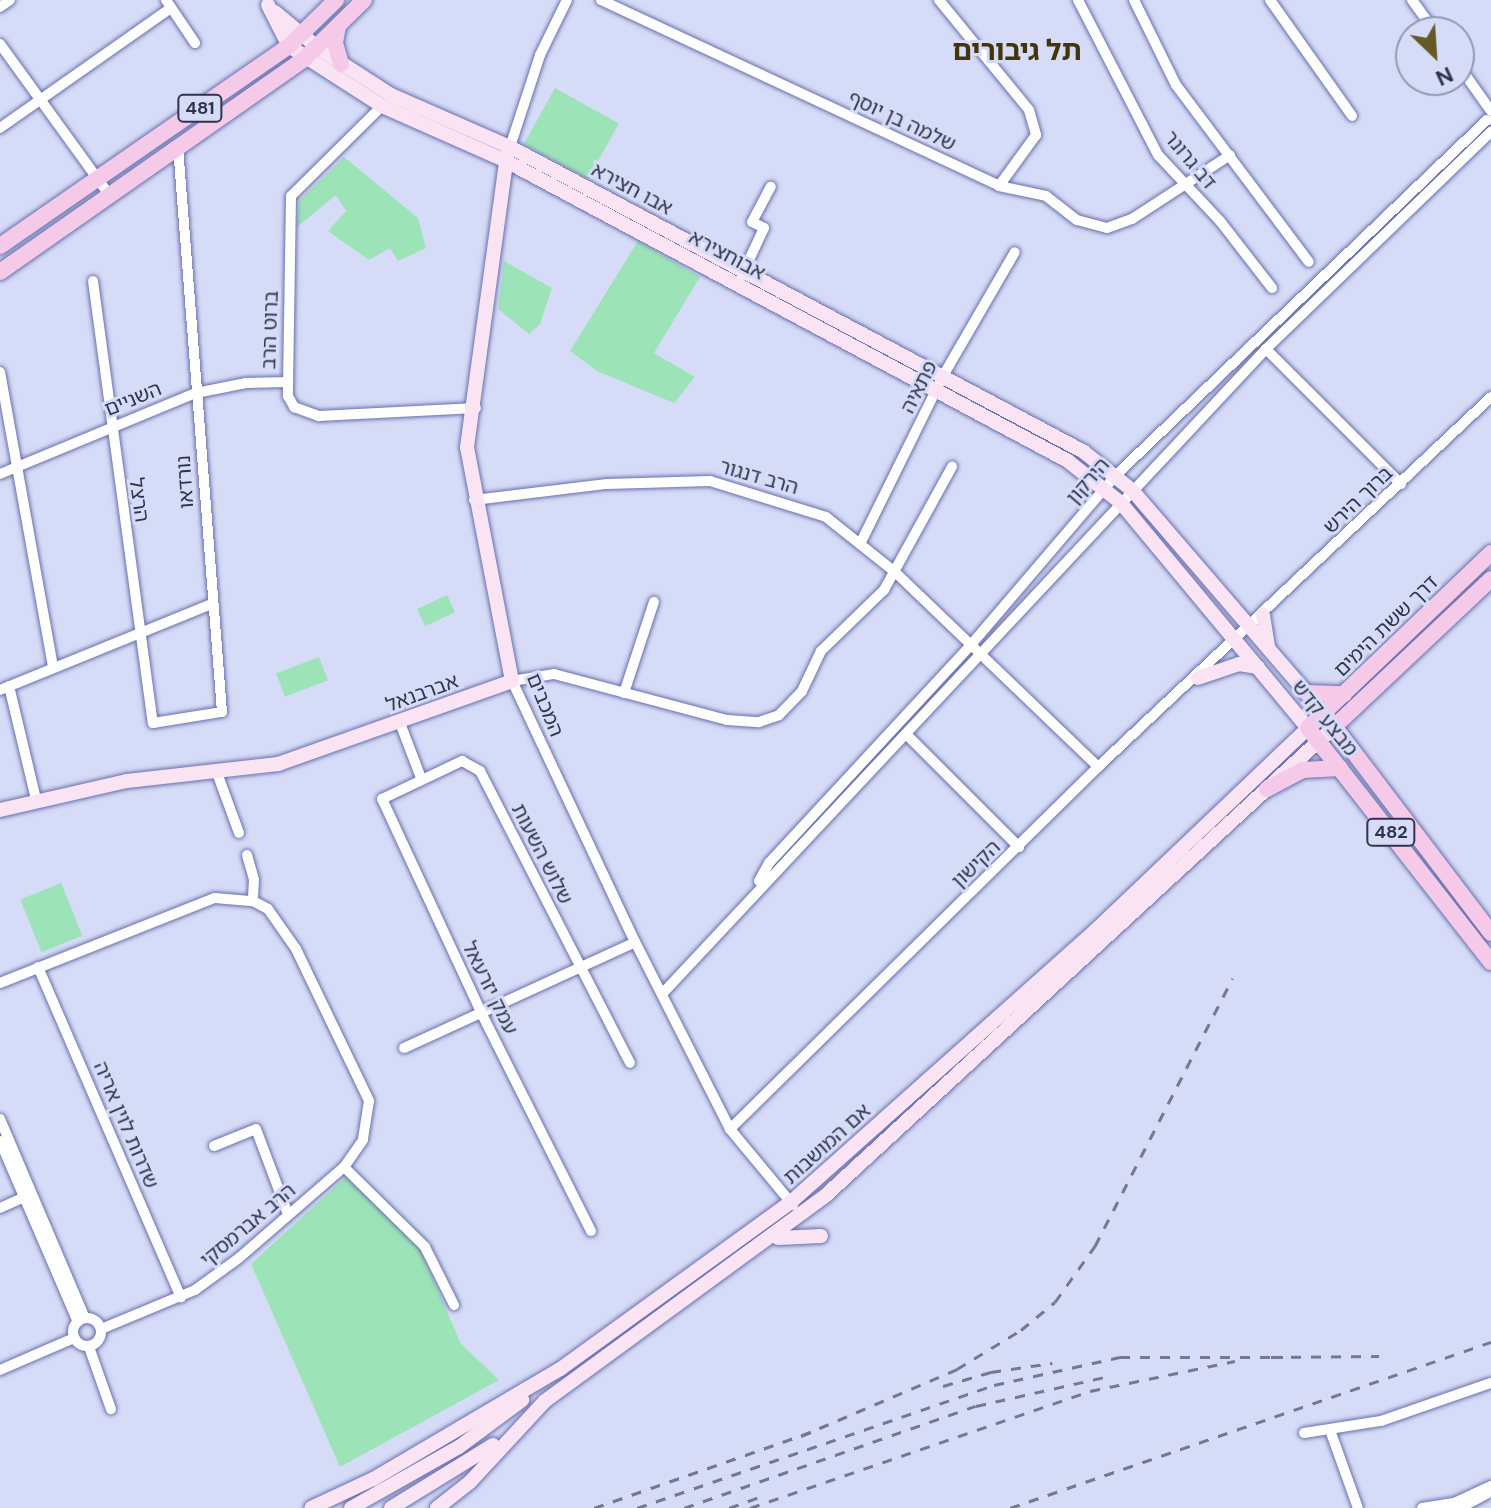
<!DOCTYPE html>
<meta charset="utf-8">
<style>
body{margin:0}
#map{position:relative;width:1491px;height:1508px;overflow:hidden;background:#d6dcf7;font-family:"DM Sans","Noto Sans Hebrew",sans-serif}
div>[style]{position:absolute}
.green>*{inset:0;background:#9de3b8;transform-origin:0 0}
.roads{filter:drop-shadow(0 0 2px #6870ad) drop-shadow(0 0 2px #6870ad)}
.street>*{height:10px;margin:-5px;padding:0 5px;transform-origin:5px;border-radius:5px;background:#fff}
.street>.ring{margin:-5px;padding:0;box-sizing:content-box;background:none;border:10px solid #fff;border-radius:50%}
.secondary>*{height:14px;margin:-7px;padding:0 7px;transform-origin:7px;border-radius:7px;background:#fae4f4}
.primary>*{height:16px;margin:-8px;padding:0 8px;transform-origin:8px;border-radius:8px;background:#f5cae9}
.rail>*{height:3px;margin-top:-1.5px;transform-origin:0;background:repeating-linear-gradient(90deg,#747893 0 10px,transparent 0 20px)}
span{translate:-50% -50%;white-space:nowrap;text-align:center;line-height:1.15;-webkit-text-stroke:6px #d6dcf7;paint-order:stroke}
.shield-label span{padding:2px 6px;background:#d6dcf7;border:2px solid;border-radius:6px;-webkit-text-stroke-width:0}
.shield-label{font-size:18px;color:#2f334d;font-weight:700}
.street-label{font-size:20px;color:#2f334d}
.district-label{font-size:28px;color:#3f360b;font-weight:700}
.north{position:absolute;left:1395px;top:16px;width:80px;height:80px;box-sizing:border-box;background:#d6dcf7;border:2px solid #9398b3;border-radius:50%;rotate:155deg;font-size:22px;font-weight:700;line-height:32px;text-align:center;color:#2f334d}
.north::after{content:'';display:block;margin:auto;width:28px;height:36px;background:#655926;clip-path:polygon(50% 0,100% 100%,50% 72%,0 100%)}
</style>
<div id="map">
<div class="green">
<i style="left:555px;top:88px;width:73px;height:64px;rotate:29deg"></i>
<i style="clip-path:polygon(344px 157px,418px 218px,426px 248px,398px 261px,390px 248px,369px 260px,328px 231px,346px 211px,336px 195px,297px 227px,299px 201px)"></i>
<i style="clip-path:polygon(638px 241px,700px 277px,654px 353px,695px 377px,674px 403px,597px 371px,570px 351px)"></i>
<i style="clip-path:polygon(504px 261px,552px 288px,540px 324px,529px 334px,498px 309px)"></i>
<i style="left:447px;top:595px;width:19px;height:33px;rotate:65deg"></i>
<i style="left:319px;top:657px;width:25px;height:46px;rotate:69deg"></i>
<i style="left:61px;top:883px;width:57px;height:44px;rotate:68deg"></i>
<i style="clip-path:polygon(348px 1175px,416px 1239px,461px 1344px,499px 1380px,340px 1467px,251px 1264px)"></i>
</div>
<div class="roads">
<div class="street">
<i style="left:166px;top:0;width:52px;rotate:56deg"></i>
<i style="left:601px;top:0;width:439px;rotate:25deg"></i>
<i style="left:999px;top:186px;width:48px;rotate:12deg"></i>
<i style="left:1046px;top:196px;width:39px;rotate:38deg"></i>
<i style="left:1077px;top:220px;width:31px;rotate:15deg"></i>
<i style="left:1107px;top:228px;width:27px;rotate:-20deg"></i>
<i style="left:1132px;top:219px;width:117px;rotate:-33.1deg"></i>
<i style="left:939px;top:0;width:142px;rotate:50.7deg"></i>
<i style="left:1029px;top:110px;width:26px;rotate:74deg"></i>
<i style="left:1036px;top:135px;width:63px;rotate:126deg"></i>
<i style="left:1078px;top:0;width:174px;rotate:62.7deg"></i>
<i style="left:1158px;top:155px;width:91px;rotate:46.8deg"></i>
<i style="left:1220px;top:221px;width:85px;rotate:52.2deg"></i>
<i style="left:1134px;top:0;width:95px;rotate:63.7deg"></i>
<i style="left:1176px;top:85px;width:221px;rotate:53.1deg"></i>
<i style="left:1270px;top:0;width:142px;rotate:54.7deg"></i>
<i style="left:1412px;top:0;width:39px;rotate:54deg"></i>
<i style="left:0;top:7px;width:12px;rotate:-35deg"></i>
<i style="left:0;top:44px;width:188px;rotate:54.1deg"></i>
<i style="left:1459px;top:66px;width:55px;rotate:54.6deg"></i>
<i style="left:382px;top:106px;width:128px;rotate:135.3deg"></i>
<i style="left:291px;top:196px;width:200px;rotate:90.9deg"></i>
<i style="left:288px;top:396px;width:13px;rotate:61deg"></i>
<i style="left:294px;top:407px;width:27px;rotate:20deg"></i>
<i style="left:319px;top:416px;width:157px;rotate:-2.9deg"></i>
<i style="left:0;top:128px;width:209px;rotate:-35.1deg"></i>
<i style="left:510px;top:147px;width:97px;rotate:-71.9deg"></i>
<i style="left:540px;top:55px;width:61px;rotate:-63.9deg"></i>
<i style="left:742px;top:275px;width:52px;rotate:-64.9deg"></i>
<i style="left:764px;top:228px;width:13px;rotate:-153deg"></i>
<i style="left:752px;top:222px;width:40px;rotate:-62deg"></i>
<i style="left:93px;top:281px;width:446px;rotate:82.3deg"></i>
<i style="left:153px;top:723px;width:70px;rotate:-9.1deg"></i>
<i style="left:222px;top:712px;width:567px;rotate:-94.45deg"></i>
<i style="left:1266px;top:349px;width:191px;rotate:45deg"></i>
<i style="left:0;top:372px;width:299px;rotate:79.8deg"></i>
<i style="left:0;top:474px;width:212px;rotate:-22.5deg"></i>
<i style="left:196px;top:393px;width:51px;rotate:-11.3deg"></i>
<i style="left:246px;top:383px;width:40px;rotate:-1.4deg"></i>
<i style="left:474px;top:500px;width:134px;rotate:-6.9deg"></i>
<i style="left:607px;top:484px;width:103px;rotate:-1.7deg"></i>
<i style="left:710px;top:481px;width:121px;rotate:17.2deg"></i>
<i style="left:826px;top:517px;width:88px;rotate:38.6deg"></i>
<i style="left:895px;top:572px;width:281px;rotate:43.8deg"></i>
<i style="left:861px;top:542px;width:185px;rotate:-63.7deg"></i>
<i style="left:943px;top:376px;width:143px;rotate:-59.9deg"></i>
<i style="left:9px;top:686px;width:116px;rotate:76.6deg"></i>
<i style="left:0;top:690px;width:229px;rotate:-22.1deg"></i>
<i style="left:624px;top:693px;width:96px;rotate:-71.8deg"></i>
<i style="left:400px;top:723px;width:59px;rotate:69.1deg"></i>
<i style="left:906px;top:734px;width:160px;rotate:45deg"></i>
<i style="left:216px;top:770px;width:67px;rotate:69.9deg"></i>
<i style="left:247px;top:855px;width:25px;rotate:74deg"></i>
<i style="left:254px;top:879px;width:22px;rotate:93deg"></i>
<i style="left:759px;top:881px;width:21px;rotate:-61deg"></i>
<i style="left:769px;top:863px;width:296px;rotate:-47.2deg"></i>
<i style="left:970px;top:646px;width:223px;rotate:-49.5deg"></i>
<i style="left:1115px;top:476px;width:515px;rotate:-43.74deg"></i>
<i style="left:38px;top:967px;width:360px;rotate:66.6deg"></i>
<i style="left:0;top:983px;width:231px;rotate:-21.6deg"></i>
<i style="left:215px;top:898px;width:38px;rotate:5deg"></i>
<i style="left:253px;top:901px;width:17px;rotate:28deg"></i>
<i style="left:268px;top:909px;width:49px;rotate:55deg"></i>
<i style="left:296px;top:949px;width:169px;rotate:64.3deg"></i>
<i style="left:369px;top:1101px;width:39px;rotate:99deg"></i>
<i style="left:363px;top:1140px;width:33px;rotate:125deg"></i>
<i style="left:344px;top:1167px;width:139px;rotate:139.1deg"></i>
<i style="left:239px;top:1258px;width:54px;rotate:144deg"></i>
<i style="left:195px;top:1290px;width:102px;rotate:157.5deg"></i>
<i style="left:663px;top:993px;width:882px;rotate:-46.88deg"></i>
<i style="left:1266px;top:349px;width:313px;rotate:-44deg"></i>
<i style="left:404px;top:1048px;width:254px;rotate:-24.6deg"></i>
<i style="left:0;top:1119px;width:216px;rotate:66.9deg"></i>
<i style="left:730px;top:1129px;width:516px;rotate:-44.53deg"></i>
<i style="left:1098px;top:767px;width:540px;rotate:-43.27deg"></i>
<i style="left:0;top:1141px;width:197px;rotate:66.7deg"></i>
<i style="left:214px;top:1146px;width:45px;rotate:-22deg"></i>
<i style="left:256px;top:1129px;width:91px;rotate:69.4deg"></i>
<i style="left:344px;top:1167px;width:114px;rotate:44.6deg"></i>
<i style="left:425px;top:1247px;width:65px;rotate:63.4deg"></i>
<i style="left:793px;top:1205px;width:99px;rotate:-129.7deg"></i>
<i style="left:730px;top:1129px;width:210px;rotate:-116.9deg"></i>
<i style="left:635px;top:942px;width:289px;rotate:-115.2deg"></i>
<i style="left:512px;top:681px;width:43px;rotate:-9.5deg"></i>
<i style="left:554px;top:674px;width:179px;rotate:14.9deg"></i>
<i style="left:727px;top:720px;width:32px;rotate:4deg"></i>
<i style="left:759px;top:722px;width:21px;rotate:-19deg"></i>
<i style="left:779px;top:715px;width:33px;rotate:-46deg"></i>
<i style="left:802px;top:691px;width:44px;rotate:-64.6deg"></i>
<i style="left:821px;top:651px;width:88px;rotate:-44.1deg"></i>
<i style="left:884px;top:590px;width:141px;rotate:-61.1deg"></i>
<i style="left:0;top:1208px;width:30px;rotate:-24deg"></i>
<i style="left:591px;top:1231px;width:245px;rotate:-116.7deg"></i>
<i style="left:481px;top:1012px;width:235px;rotate:-114.9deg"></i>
<i style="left:382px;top:799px;width:89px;rotate:-25.4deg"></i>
<i style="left:462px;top:761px;width:21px;rotate:29deg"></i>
<i style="left:480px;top:771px;width:328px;rotate:62.8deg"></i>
<i class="ring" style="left:73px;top:1318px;width:18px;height:18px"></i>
<i style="left:89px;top:1347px;width:66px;rotate:70.5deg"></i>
<i style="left:0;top:1370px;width:81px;rotate:-23.4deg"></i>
<i style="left:1330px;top:1430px;width:83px;rotate:70.3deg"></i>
<i style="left:1304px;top:1433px;width:78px;rotate:-8.9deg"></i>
<i style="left:1381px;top:1421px;width:116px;rotate:-19.1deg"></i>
<i style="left:1422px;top:1508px;width:32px;rotate:-9deg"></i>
<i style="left:1454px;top:1503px;width:41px;rotate:-24.7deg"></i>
<i style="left:1460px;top:1508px;width:30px;rotate:-28deg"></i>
</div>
<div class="secondary">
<i style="left:268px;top:5px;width:46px;rotate:62.9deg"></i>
<i style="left:289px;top:46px;width:111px;rotate:32.8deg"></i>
<i style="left:382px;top:106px;width:136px;rotate:23.9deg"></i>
<i style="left:506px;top:161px;width:637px;rotate:28.09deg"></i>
<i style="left:1068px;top:461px;width:68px;rotate:38.4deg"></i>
<i style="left:1121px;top:503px;width:293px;rotate:50.3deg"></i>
<i style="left:1308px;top:728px;width:294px;rotate:136.4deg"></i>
<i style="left:1095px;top:931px;width:407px;rotate:138.3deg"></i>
<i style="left:791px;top:1202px;width:285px;rotate:144.1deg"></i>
<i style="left:560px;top:1369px;width:217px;rotate:149.5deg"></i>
<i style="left:373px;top:1479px;width:68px;rotate:154.9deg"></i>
<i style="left:275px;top:12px;width:56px;rotate:39.9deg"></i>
<i style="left:318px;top:48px;width:87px;rotate:32.8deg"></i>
<i style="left:391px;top:95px;width:130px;rotate:23.6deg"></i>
<i style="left:510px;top:147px;width:650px;rotate:27.98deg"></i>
<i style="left:1084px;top:452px;width:61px;rotate:38.4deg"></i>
<i style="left:1132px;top:490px;width:294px;rotate:49.3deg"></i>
<i style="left:1263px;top:615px;width:33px;rotate:81deg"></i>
<i style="left:1198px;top:678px;width:43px;rotate:-18.9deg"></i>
<i style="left:1239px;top:664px;width:19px;rotate:9deg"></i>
<i style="left:0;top:810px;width:130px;rotate:-12.9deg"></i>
<i style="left:127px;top:781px;width:152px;rotate:-6.4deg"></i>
<i style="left:278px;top:764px;width:248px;rotate:-19.5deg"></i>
<i style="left:512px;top:681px;width:238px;rotate:-100.9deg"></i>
<i style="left:467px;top:447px;width:294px;rotate:-82.2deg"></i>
<i style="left:778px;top:1238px;width:43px;rotate:-2.7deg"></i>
<i style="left:351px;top:1508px;width:124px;rotate:-29.5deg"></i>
<i style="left:459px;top:1447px;width:79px;rotate:-36.7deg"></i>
<i style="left:391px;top:1508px;width:120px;rotate:-31.7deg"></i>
<i style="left:437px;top:1508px;width:42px;rotate:-38.2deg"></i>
<i style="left:470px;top:1482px;width:110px;rotate:-47.2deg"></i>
<i style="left:545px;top:1401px;width:346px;rotate:-36.2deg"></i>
<i style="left:824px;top:1197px;width:695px;rotate:-42.67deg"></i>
</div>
<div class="primary">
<i style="left:338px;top:27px;width:16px;rotate:101deg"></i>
<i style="left:335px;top:43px;width:22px;rotate:74deg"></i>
<i style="left:0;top:246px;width:351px;rotate:-34.7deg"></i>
<i style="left:289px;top:46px;width:66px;rotate:-44.4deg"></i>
<i style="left:0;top:272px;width:371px;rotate:-35deg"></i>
<i style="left:304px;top:59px;width:84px;rotate:-44.5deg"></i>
<i style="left:1491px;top:553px;width:253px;rotate:136.3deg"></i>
<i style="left:1308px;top:728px;width:297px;rotate:52deg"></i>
<i style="left:1307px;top:693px;width:37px;rotate:2deg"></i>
<i style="left:1324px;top:713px;width:276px;rotate:52.8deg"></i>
<i style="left:1335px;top:726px;width:214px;rotate:-43.3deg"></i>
<i style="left:1267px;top:789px;width:40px;rotate:-28deg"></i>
<i style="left:1302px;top:770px;width:38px;rotate:-3deg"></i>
</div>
</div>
<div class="rail">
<i style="left:1271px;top:1357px;width:108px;rotate:-0.5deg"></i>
<i style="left:943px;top:1386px;width:50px;rotate:-16.3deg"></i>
<i style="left:991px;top:1372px;width:62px;rotate:-8.4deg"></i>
<i style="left:801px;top:1436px;width:170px;rotate:-23.2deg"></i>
<i style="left:957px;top:1369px;width:75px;rotate:-31.4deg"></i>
<i style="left:1021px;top:1330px;width:44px;rotate:-39.5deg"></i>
<i style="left:1055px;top:1302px;width:69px;rotate:-54.5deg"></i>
<i style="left:1095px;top:1246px;width:301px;rotate:-62.8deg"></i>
<i style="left:594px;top:1508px;width:230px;rotate:-19.3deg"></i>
<i style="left:637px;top:1508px;width:378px;rotate:-19deg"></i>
<i style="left:994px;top:1385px;width:129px;rotate:-12.5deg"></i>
<i style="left:1120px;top:1357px;width:163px"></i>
<i style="left:684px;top:1508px;width:309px;rotate:-19.3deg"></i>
<i style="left:976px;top:1406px;width:136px;rotate:-12.7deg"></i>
<i style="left:729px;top:1508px;width:32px;rotate:-20deg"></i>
<i style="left:750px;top:1508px;width:360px;rotate:-19deg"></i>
<i style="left:1090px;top:1391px;width:148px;rotate:-11.7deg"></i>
<i style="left:1010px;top:1508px;width:509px;rotate:-19.04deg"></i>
</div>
<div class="shield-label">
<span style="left:200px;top:108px">481</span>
<span style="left:1391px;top:832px">482</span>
</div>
<div class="street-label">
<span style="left:902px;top:121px;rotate:25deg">שלמה בן יוסף</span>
<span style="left:1190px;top:160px;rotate:50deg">דב גרונר</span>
<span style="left:632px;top:189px;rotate:28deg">אבו חצירא</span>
<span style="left:727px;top:255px;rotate:28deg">אבוחצירא</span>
<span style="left:270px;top:330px;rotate:-88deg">ברוט הרב</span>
<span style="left:919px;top:387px;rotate:-63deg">פתאיה</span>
<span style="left:133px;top:399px;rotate:-22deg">השניים</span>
<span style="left:759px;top:477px;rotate:16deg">הרב דנגור</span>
<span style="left:1088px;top:481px;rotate:-49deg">הירקון</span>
<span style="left:185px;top:482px;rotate:-94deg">נורדאו</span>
<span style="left:139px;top:500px;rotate:82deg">הרצל</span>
<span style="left:1358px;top:500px;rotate:-44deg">ברוך הירש</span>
<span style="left:1386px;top:626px;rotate:-44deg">דרך ששת הימים</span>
<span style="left:422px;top:693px;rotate:-20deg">אברבנאל</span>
<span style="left:545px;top:705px;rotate:68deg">המכבים</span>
<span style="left:1325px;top:718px;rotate:51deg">מבצע קדש</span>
<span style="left:542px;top:854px;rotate:63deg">שלוש השעות</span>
<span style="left:976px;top:864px;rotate:-44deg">הקישון</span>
<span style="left:490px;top:988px;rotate:64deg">עמק יזרעאל</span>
<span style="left:126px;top:1125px;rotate:67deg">שדרות לוין אריה</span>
<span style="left:827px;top:1144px;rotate:-42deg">אם המושבות</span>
<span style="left:248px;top:1225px;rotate:-40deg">הרב אברמסקי</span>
</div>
<div class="district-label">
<span style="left:1017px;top:51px">תל גיבורים</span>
</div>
<div class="north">N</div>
</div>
